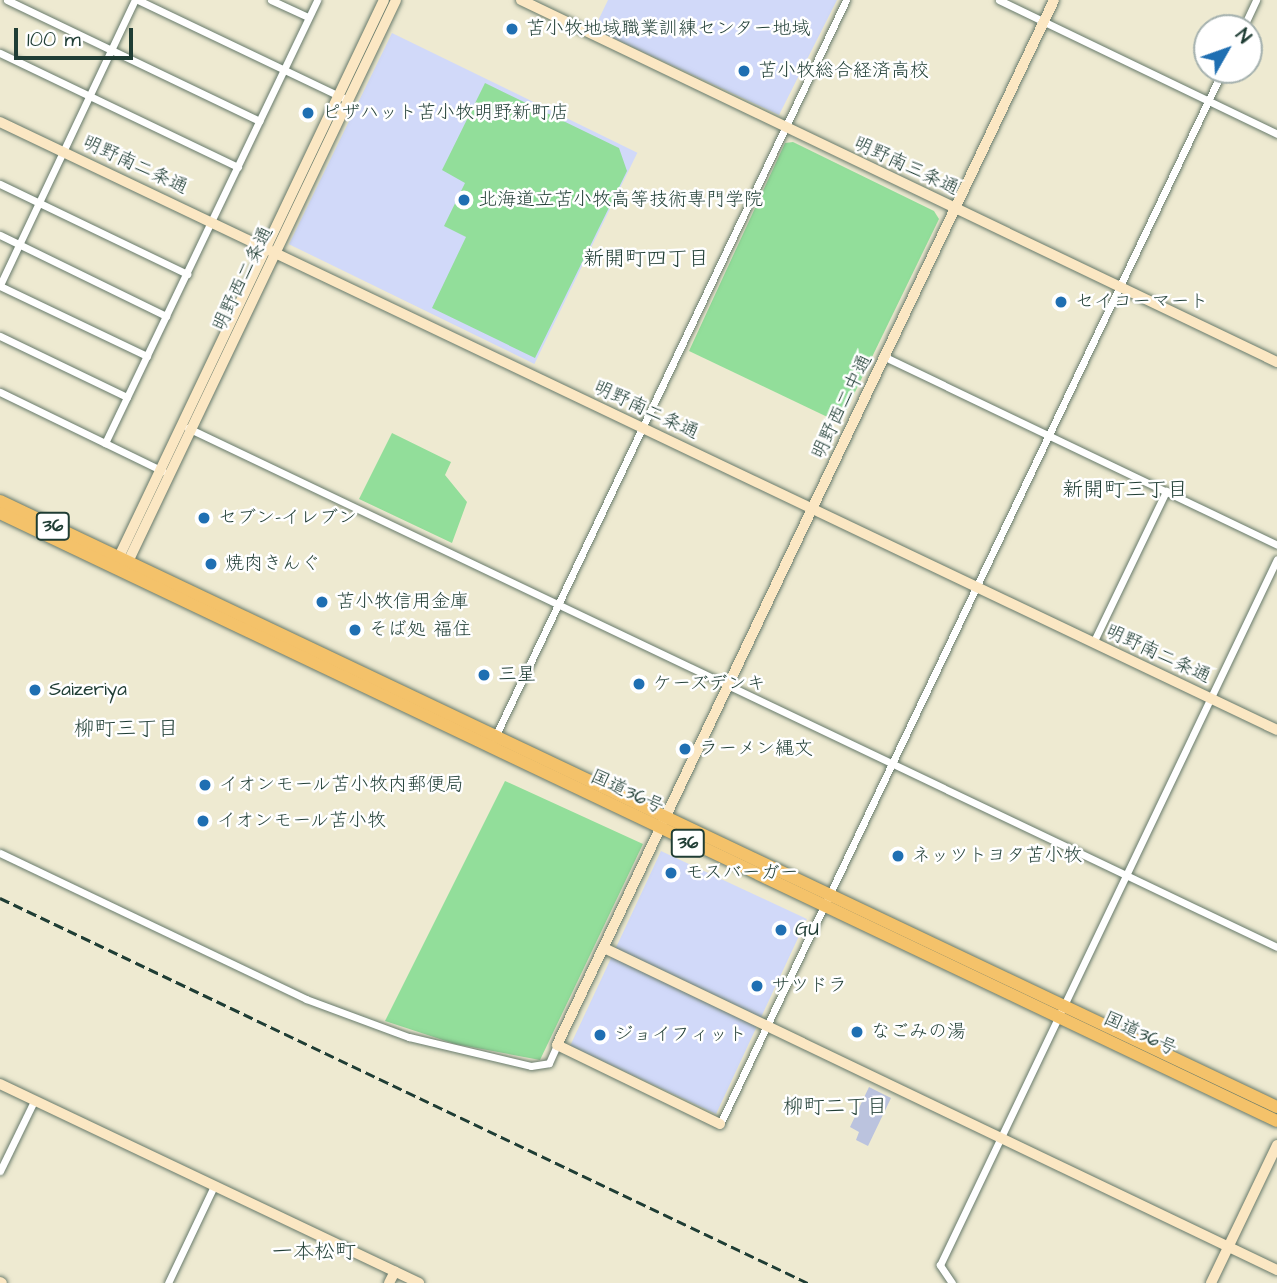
<!DOCTYPE html>
<meta charset="utf-8">
<style>
body{margin:0}
#map{position:relative;width:1277px;height:1283px;overflow:hidden;background:#eeead1;font-family:"Architects Daughter","Klee One",sans-serif}
div>[style]{position:absolute}
.built>*{inset:0;background:#d1d9f9;transform-origin:0 0}
.industrial>*{inset:0;background:#bbc3de}
.green>*{inset:0;background:#92de9a}
.roads{filter:drop-shadow(0 0 2px #677a6b) drop-shadow(0 0 2px #677a6b)}
.street>*{height:7px;margin:-3.5px;padding:0 3.5px;transform-origin:3.5px;border-radius:3.5px;background:#fff}
.secondary>*{height:10px;margin:-5px;padding:0 5px;transform-origin:5px;border-radius:5px;background:#fbe7c3}
.highway>*{height:12px;margin:-6px;padding:0 6px;transform-origin:6px;border-radius:6px;background:#f4c26a}
.rail>*{height:2.5px;margin-top:-1.25px;transform-origin:0;background:repeating-linear-gradient(90deg,#1f3d34 0 10px,transparent 0 15px)}
.dots>*{width:19px;height:19px;translate:-50% -50%;box-sizing:border-box;border:4px solid #fff;border-radius:50%}
span{translate:-50% -50%;white-space:nowrap;text-align:center;line-height:1.15;-webkit-text-stroke:5px #fff;paint-order:stroke}
.shield-label span{padding:2px 5px;background:#fff;border:2px solid;border-radius:5px;-webkit-text-stroke-width:0}
.shield-label{font-size:18px;color:#1f3d34;font-weight:700}
.poi-label{font-size:19px;color:#1f3d34}
.left{translate:0 -50%;text-align:left}
.street-label{font-size:19px;color:#1f3d34}
.neighbourhood-label{font-size:21px;color:#1f3d34}
.north{position:absolute;left:1193px;top:14px;width:70px;height:70px;box-sizing:border-box;background:#fff;border:2px solid #a5b1ae;border-radius:50%;rotate:50deg;font-size:19px;font-weight:700;line-height:28px;text-align:center;color:#1f3d34}
.north::after{content:'';display:block;margin:auto;width:24px;height:32px;background:#1f6fb2;clip-path:polygon(50% 0,100% 100%,50% 72%,0 100%)}
.scale{position:absolute;left:14px;top:28px;width:119px;height:32px;box-sizing:border-box;border:4px solid #1f3d34;border-top:0;padding-left:9px;font-size:21px;line-height:24px;white-space:nowrap;color:#1f3d34;-webkit-text-stroke:5px #fff;paint-order:stroke}
</style>
<div id="map">
<div class="built">
<i style="clip-path:polygon(608px 0,837px 0,779px 115px,594px 29px)"></i>
<i style="left:392px;top:33px;width:273px;height:235px;rotate:26deg"></i>
<i style="left:661px;top:851px;width:161px;height:215px;rotate:25deg"></i>
</div>
<div class="industrial">
<i style="clip-path:polygon(869px 1087px,891px 1098px,868px 1146px,856px 1140px,859px 1132px,850px 1127px)"></i>
</div>
<div class="green">
<i style="clip-path:polygon(485px 83px,619px 148px,627px 171px,535px 358px,432px 308px,466px 237px,444px 226px,465px 183px,442px 170px)"></i>
<i style="clip-path:polygon(793px 142px,934px 211px,939px 219px,840px 423px,689px 351px,785px 143px)"></i>
<i style="clip-path:polygon(392px 433px,451px 462px,445px 475px,467px 502px,452px 543px,359px 499px)"></i>
<i style="clip-path:polygon(505px 781px,643px 844px,540px 1060px,455px 1044px,385px 1021px)"></i>
</div>
<div class="roads">
<div class="street">
<i style="left:7px;top:0;width:280px;rotate:25.6deg"></i>
<i style="left:138px;top:0;width:233px;rotate:25.5deg"></i>
<i style="left:271px;top:0;width:41px;rotate:24.7deg"></i>
<i style="left:999px;top:0;width:309px;rotate:25.7deg"></i>
<i style="left:1243px;top:28px;width:31px;rotate:-65deg"></i>
<i style="left:0;top:53px;width:264px;rotate:25.6deg"></i>
<i style="left:0;top:184px;width:208px;rotate:25.7deg"></i>
<i style="left:0;top:235px;width:185px;rotate:26deg"></i>
<i style="left:0;top:285px;width:315px;rotate:-64.7deg"></i>
<i style="left:0;top:286px;width:163px;rotate:25.5deg"></i>
<i style="left:0;top:336px;width:141px;rotate:25.7deg"></i>
<i style="left:885px;top:357px;width:435px;rotate:25.6deg"></i>
<i style="left:0;top:392px;width:181px;rotate:25.9deg"></i>
<i style="left:188px;top:428px;width:1206px;rotate:25.48deg"></i>
<i style="left:105px;top:443px;width:491px;rotate:-64.4deg"></i>
<i style="left:1093px;top:643px;width:169px;rotate:-64.3deg"></i>
<i style="left:494px;top:739px;width:819px;rotate:-64.53deg"></i>
<i style="left:0;top:853px;width:339px;rotate:25.5deg"></i>
<i style="left:306px;top:999px;width:110px;rotate:20.3deg"></i>
<i style="left:409px;top:1037px;width:125px;rotate:13.4deg"></i>
<i style="left:531px;top:1066px;width:18px;rotate:-9deg"></i>
<i style="left:549px;top:1063px;width:20px;rotate:-66deg"></i>
<i style="left:720px;top:1124px;width:1168px;rotate:-64.49deg"></i>
<i style="left:0;top:1171px;width:78px;rotate:-64.1deg"></i>
<i style="left:168px;top:1283px;width:107px;rotate:-64.6deg"></i>
<i style="left:952px;top:1283px;width:22px;rotate:-124deg"></i>
<i style="left:940px;top:1265px;width:782px;rotate:-64.48deg"></i>
</div>
<div class="secondary">
<i style="left:521px;top:0;width:838px;rotate:25.59deg"></i>
<i style="left:0;top:122px;width:1414px;rotate:25.46deg"></i>
<i style="left:117px;top:561px;width:621px;rotate:-64.55deg"></i>
<i style="left:125px;top:568px;width:629px;rotate:-64.49deg"></i>
<i style="left:604px;top:948px;width:746px;rotate:25.57deg"></i>
<i style="left:0;top:1084px;width:464px;rotate:25.4deg"></i>
<i style="left:720px;top:1124px;width:181px;rotate:-154.1deg"></i>
<i style="left:557px;top:1045px;width:1157px;rotate:-64.56deg"></i>
<i style="left:0;top:1282px;width:2px;rotate:27deg"></i>
<i style="left:389px;top:1283px;width:13px;rotate:-63deg"></i>
<i style="left:1211px;top:1283px;width:153px;rotate:-64.4deg"></i>
</div>
<div class="highway">
<i style="left:0;top:501px;width:1413px;rotate:25.39deg"></i>
<i style="left:0;top:513px;width:1414px;rotate:25.46deg"></i>
</div>
</div>
<div class="rail">
<i style="left:0;top:898px;width:895px;rotate:25.48deg"></i>
</div>
<div class="dots">
<i style="left:512px;top:29px;background:#1f6fb2"></i>
<i style="left:744px;top:71px;background:#1f6fb2"></i>
<i style="left:308px;top:113px;background:#1f6fb2"></i>
<i style="left:464px;top:200px;background:#1f6fb2"></i>
<i style="left:1061px;top:302px;background:#1f6fb2"></i>
<i style="left:204px;top:518px;background:#1f6fb2"></i>
<i style="left:211px;top:564px;background:#1f6fb2"></i>
<i style="left:322px;top:602px;background:#1f6fb2"></i>
<i style="left:355px;top:630px;background:#1f6fb2"></i>
<i style="left:484px;top:675px;background:#1f6fb2"></i>
<i style="left:639px;top:684px;background:#1f6fb2"></i>
<i style="left:35px;top:690px;background:#1f6fb2"></i>
<i style="left:685px;top:749px;background:#1f6fb2"></i>
<i style="left:205px;top:785px;background:#1f6fb2"></i>
<i style="left:203px;top:821px;background:#1f6fb2"></i>
<i style="left:898px;top:856px;background:#1f6fb2"></i>
<i style="left:671px;top:873px;background:#1f6fb2"></i>
<i style="left:781px;top:930px;background:#1f6fb2"></i>
<i style="left:757px;top:986px;background:#1f6fb2"></i>
<i style="left:857px;top:1032px;background:#1f6fb2"></i>
<i style="left:600px;top:1035px;background:#1f6fb2"></i>
</div>
<div class="shield-label">
<span style="left:53px;top:526px">36</span>
<span style="left:688px;top:843px">36</span>
</div>
<div class="poi-label">
<span class="left" style="left:526px;top:29px">苫小牧地域職業訓練センター地域</span>
<span class="left" style="left:758px;top:71px">苫小牧総合経済高校</span>
<span class="left" style="left:322px;top:113px">ピザハット苫小牧明野新町店</span>
<span class="left" style="left:478px;top:200px">北海道立苫小牧高等技術専門学院</span>
<span class="left" style="left:1075px;top:302px">セイコーマート</span>
<span class="left" style="left:218px;top:518px">セブン-イレブン</span>
<span class="left" style="left:225px;top:564px">焼肉きんぐ</span>
<span class="left" style="left:336px;top:602px">苫小牧信用金庫</span>
<span class="left" style="left:369px;top:630px">そば処 福住</span>
<span class="left" style="left:498px;top:675px">三星</span>
<span class="left" style="left:653px;top:684px">ケーズデンキ</span>
<span class="left" style="left:49px;top:690px">Saizeriya</span>
<span class="left" style="left:699px;top:749px">ラーメン縄文</span>
<span class="left" style="left:219px;top:785px">イオンモール苫小牧内郵便局</span>
<span class="left" style="left:217px;top:821px">イオンモール苫小牧</span>
<span class="left" style="left:912px;top:856px">ネッツトヨタ苫小牧</span>
<span class="left" style="left:685px;top:873px">モスバーガー</span>
<span class="left" style="left:795px;top:930px">GU</span>
<span class="left" style="left:771px;top:986px">サツドラ</span>
<span class="left" style="left:871px;top:1032px">なごみの湯</span>
<span class="left" style="left:614px;top:1035px">ジョイフィット</span>
</div>
<div class="street-label">
<span style="left:135px;top:165px;rotate:25deg">明野南二条通</span>
<span style="left:906px;top:166px;rotate:25deg">明野南三条通</span>
<span style="left:243px;top:279px;rotate:-64deg">明野西二条通</span>
<span style="left:842px;top:407px;rotate:-64deg">明野西二中通</span>
<span style="left:646px;top:410px;rotate:25deg">明野南二条通</span>
<span style="left:1158px;top:654px;rotate:25deg">明野南二条通</span>
<span style="left:627px;top:792px;rotate:25deg">国道36号</span>
<span style="left:1140px;top:1034px;rotate:25deg">国道36号</span>
</div>
<div class="neighbourhood-label">
<span style="left:646px;top:259px">新開町四丁目</span>
<span style="left:1125px;top:490px">新開町三丁目</span>
<span style="left:126px;top:729px">柳町三丁目</span>
<span style="left:835px;top:1107px">柳町二丁目</span>
<span style="left:314px;top:1252px">一本松町</span>
</div>
<div class="north">N</div>
<div class="scale">100 m</div>
</div>
